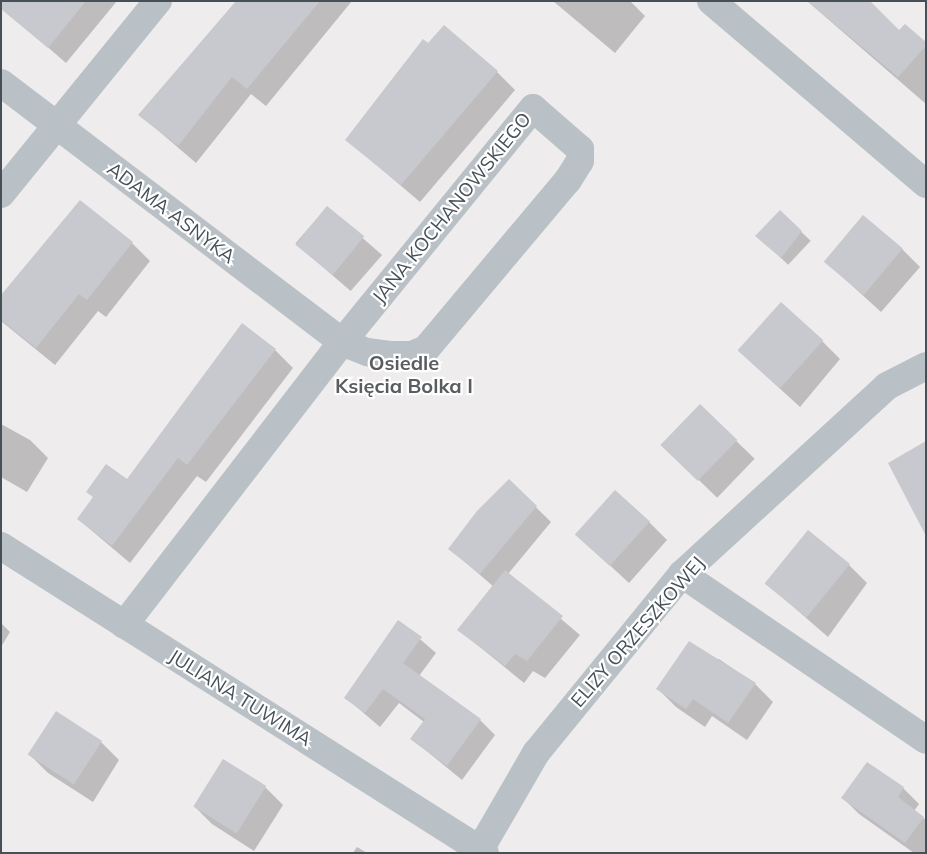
<!DOCTYPE html>
<meta charset="utf-8">
<style>
body{margin:0}
#map{position:relative;width:927px;height:854px;overflow:hidden;background:#eeecec;font-family:Mulish,sans-serif}
div>[style]{position:absolute}
.shadow>*{inset:0;background:#0003;transform-origin:0 0}
.building>*{inset:0;background:#c7c9ce;transform-origin:0 0}
.minor>*{height:28px;margin:-14px;padding:0 14px;transform-origin:14px;border-radius:14px;background:#b9c1c7}
span{translate:-50% -50%;white-space:nowrap;text-align:center;line-height:1.15;-webkit-text-stroke:4.5px #fff;paint-order:stroke}
.street-label{font-size:19px;color:#475057}
.neighbourhood-label{font-size:20px;color:#595d60;font-weight:700}
.frame{position:absolute;inset:0;border:2px solid #475057;pointer-events:none}
</style>
<div id="map">
<div class="shadow">
<i style="clip-path:polygon(26px 1px,117px 1px,66px 63px,13px 17px)"></i>
<i style="clip-path:polygon(243px 1px,352px 1px,266px 106px,251px 94px,196px 163px,140px 115px)"></i>
<i style="clip-path:polygon(553px 1px,630px 1px,645px 16px,615px 53px)"></i>
<i style="clip-path:polygon(807px 1px,868px 1px,899px 32px,926px 44px,926px 104px)"></i>
<i style="clip-path:polygon(428px 45px,497px 72px,515px 90px,420px 202px,347px 140px)"></i>
<i style="left:327px;top:207px;width:73px;height:48px;rotate:41deg"></i>
<i style="left:780px;top:212px;width:42px;height:33px;rotate:43deg"></i>
<i style="clip-path:polygon(132px 243px,150px 261px,106px 317px,98px 311px,55px 365px,1px 321px,1px 298px)"></i>
<i style="clip-path:polygon(902px 249px,920px 267px,881px 312px,825px 261px)"></i>
<i style="clip-path:polygon(822px 341px,840px 359px,800px 407px,740px 352px)"></i>
<i style="clip-path:polygon(275px 350px,293px 368px,206px 482px,197px 476px,130px 563px,78px 519px,94px 498px,88px 492px,127px 481px)"></i>
<i style="left:700px;top:406px;width:76px;height:54px;rotate:44deg"></i>
<i style="clip-path:polygon(1px 424px,30px 440px,48px 458px,27px 492px,1px 477px)"></i>
<i style="clip-path:polygon(509px 481px,551px 522px,508px 574px,580px 635px,545px 678px,533px 671px,524px 683px,459px 630px,494px 587px,450px 549px)"></i>
<i style="clip-path:polygon(649px 522px,667px 540px,629px 583px,576px 534px)"></i>
<i style="clip-path:polygon(849px 565px,867px 583px,828px 637px,766px 583px)"></i>
<i style="clip-path:polygon(399px 621px,436px 653px,419px 676px,480px 720px,495px 735px,462px 780px,412px 739px,424px 722px,399px 703px,380px 727px,346px 698px)"></i>
<i style="clip-path:polygon(1px 623px,10px 632px,1px 647px)"></i>
<i style="clip-path:polygon(719px 659px,755px 684px,773px 702px,747px 740px,712px 716px,705px 727px,676px 707px,658px 689px)"></i>
<i style="clip-path:polygon(101px 742px,119px 760px,93px 802px,48px 773px,30px 755px)"></i>
<i style="clip-path:polygon(867px 763px,903px 788px,919px 804px,914px 811px,926px 820px,925px 853px,914px 853px,859px 814px,843px 798px)"></i>
<i style="clip-path:polygon(265px 787px,283px 805px,254px 851px,212px 824px,194px 806px)"></i>
<i style="clip-path:polygon(357px 847px,367px 853px,353px 853px)"></i>
</div>
<div class="building">
<i style="clip-path:polygon(1px 1px,86px 1px,48px 48px,1px 9px)"></i>
<i style="clip-path:polygon(236px 1px,320px 1px,247px 89px,232px 77px,178px 146px,138px 115px)"></i>
<i style="clip-path:polygon(807px 1px,870px 1px,899px 30px,905px 24px,926px 42px,926px 46px,898px 77px)"></i>
<i style="clip-path:polygon(444px 25px,498px 71px,401px 185px,345px 140px,423px 39px,428px 43px)"></i>
<i style="clip-path:polygon(80px 200px,133px 242px,87px 300px,79px 294px,36px 348px,1px 320px,1px 295px)"></i>
<i style="left:327px;top:206px;width:48px;height:50px;rotate:39deg"></i>
<i style="clip-path:polygon(780px 210px,802px 231px,781px 258px,755px 236px)"></i>
<i style="left:863px;top:215px;width:52px;height:61px;rotate:40deg"></i>
<i style="left:781px;top:302px;width:57px;height:65px;rotate:42deg"></i>
<i style="clip-path:polygon(242px 323px,276px 349px,187px 465px,178px 458px,112px 546px,77px 519px,93px 497px,86px 492px,106px 464px,127px 479px)"></i>
<i style="left:700px;top:404px;width:52px;height:57px;rotate:44deg"></i>
<i style="clip-path:polygon(926px 441px,926px 536px,888px 463px)"></i>
<i style="clip-path:polygon(509px 479px,537px 506px,480px 574px,448px 549px,477px 511px)"></i>
<i style="left:615px;top:490px;width:47px;height:60px;rotate:42deg"></i>
<i style="left:808px;top:530px;width:54px;height:69px;rotate:39deg"></i>
<i style="clip-path:polygon(505px 570px,563px 616px,527px 661px,515px 654px,505px 666px,457px 630px)"></i>
<i style="clip-path:polygon(398px 620px,422px 637px,403px 663px,481px 719px,447px 766px,410px 739px,425px 719px,383px 689px,365px 713px,344px 698px)"></i>
<i style="clip-path:polygon(689px 641px,756px 683px,728px 723px,693px 699px,686px 709px,656px 689px)"></i>
<i style="left:56px;top:711px;width:55px;height:52px;rotate:33deg"></i>
<i style="left:223px;top:759px;width:51px;height:56px;rotate:32deg"></i>
<i style="clip-path:polygon(867px 762px,904px 787px,898px 797px,924px 817px,905px 843px,841px 798px)"></i>
</div>
<div class="minor">
<i style="left:711px;top:1px;width:282px;rotate:40.4deg"></i>
<i style="left:1px;top:83px;width:428px;rotate:37.2deg"></i>
<i style="left:342px;top:342px;width:27px;rotate:22deg"></i>
<i style="left:367px;top:352px;width:23px;rotate:7deg"></i>
<i style="left:390px;top:355px;width:22px"></i>
<i style="left:412px;top:355px;width:15px;rotate:-23deg"></i>
<i style="left:426px;top:349px;width:221px;rotate:-50deg"></i>
<i style="left:568px;top:180px;width:22px;rotate:-58deg"></i>
<i style="left:580px;top:161px;width:12px;rotate:-90deg"></i>
<i style="left:580px;top:149px;width:62px;rotate:-138.9deg"></i>
<i style="left:533px;top:108px;width:302px;rotate:129.2deg"></i>
<i style="left:342px;top:342px;width:357px;rotate:127.6deg"></i>
<i style="left:1px;top:194px;width:249px;rotate:-50.9deg"></i>
<i style="left:1px;top:546px;width:573px;rotate:32.39deg"></i>
<i style="left:682px;top:574px;width:295px;rotate:34.2deg"></i>
<i style="left:478px;top:853px;width:116px;rotate:-59.9deg"></i>
<i style="left:536px;top:753px;width:231px;rotate:-50.8deg"></i>
<i style="left:682px;top:574px;width:278px;rotate:-42.5deg"></i>
<i style="left:887px;top:386px;width:44px;rotate:-27.1deg"></i>
</div>
<div class="street-label">
<span style="left:452px;top:208px;rotate:-51deg">JANA KOCHANOWSKIEGO</span>
<span style="left:171px;top:213px;rotate:37deg">ADAMA ASNYKA</span>
<span style="left:638px;top:632px;rotate:-49deg">ELIZY ORZESZKOWEJ</span>
<span style="left:240px;top:698px;rotate:32deg">JULIANA TUWIMA</span>
</div>
<div class="neighbourhood-label">
<span style="left:404px;top:374px">Osiedle<br>Księcia Bolka I</span>
</div>
<div class="frame"></div>
</div>
